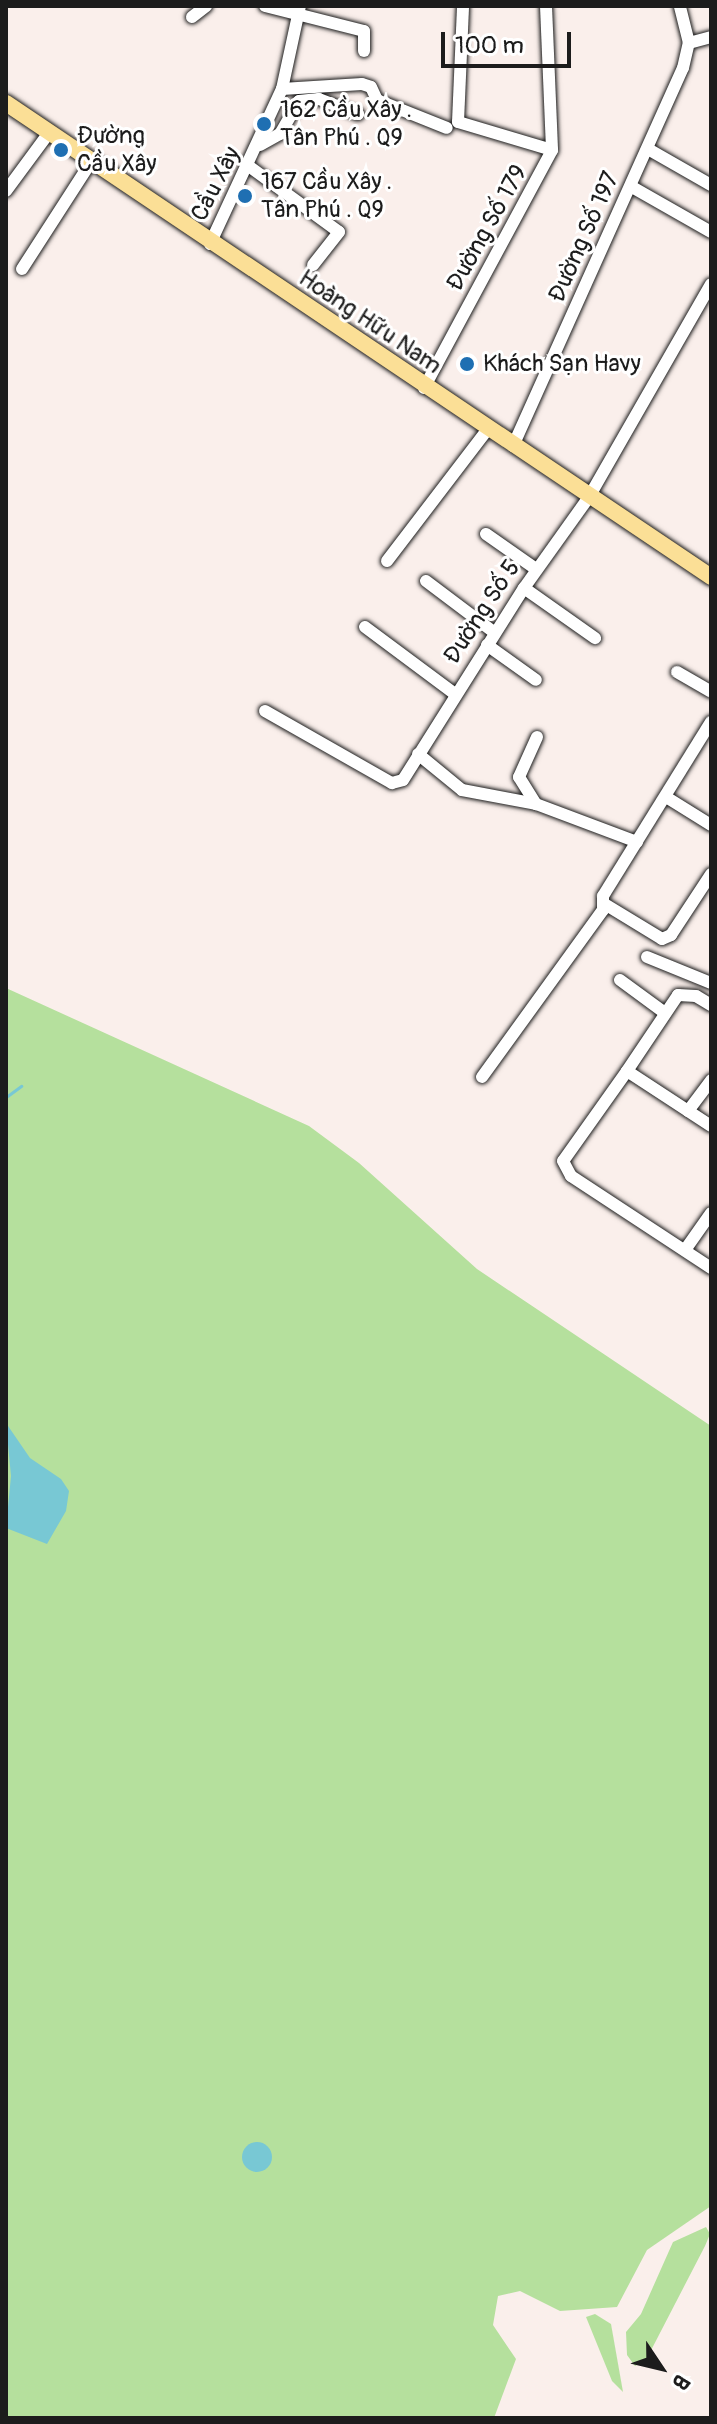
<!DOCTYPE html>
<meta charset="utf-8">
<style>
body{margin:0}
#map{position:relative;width:717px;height:2424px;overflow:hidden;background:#faefeb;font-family:Pangolin,sans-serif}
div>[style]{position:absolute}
.green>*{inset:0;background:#b5e09d}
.water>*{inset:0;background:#78c8d4}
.round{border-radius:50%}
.stream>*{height:3px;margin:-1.5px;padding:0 1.5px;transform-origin:1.5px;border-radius:1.5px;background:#78c8d4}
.roads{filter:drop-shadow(0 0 2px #1c1c1c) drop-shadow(0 0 2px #1c1c1c)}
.minor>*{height:12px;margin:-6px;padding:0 6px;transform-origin:6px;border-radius:6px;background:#fff}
.major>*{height:16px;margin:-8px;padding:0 8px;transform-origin:8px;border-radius:8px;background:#fbdf96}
.dots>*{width:22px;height:22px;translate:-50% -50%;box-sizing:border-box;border:4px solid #fff;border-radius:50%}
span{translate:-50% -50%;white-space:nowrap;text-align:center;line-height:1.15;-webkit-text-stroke:6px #fff;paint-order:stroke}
.poi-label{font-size:24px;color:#1c1c1c}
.left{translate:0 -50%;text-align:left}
.street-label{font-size:24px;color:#1c1c1c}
.frame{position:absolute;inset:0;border:8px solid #1c1c1c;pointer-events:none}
.north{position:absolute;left:621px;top:2328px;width:80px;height:80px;-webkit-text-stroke:6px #fff;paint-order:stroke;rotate:125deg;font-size:22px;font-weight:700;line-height:32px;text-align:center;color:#1c1c1c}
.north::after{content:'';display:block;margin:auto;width:28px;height:36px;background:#1c1c1c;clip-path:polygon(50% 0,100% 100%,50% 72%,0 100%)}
.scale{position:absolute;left:441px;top:32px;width:130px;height:36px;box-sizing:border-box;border:4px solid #1c1c1c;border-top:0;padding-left:10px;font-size:24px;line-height:28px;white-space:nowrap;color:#1c1c1c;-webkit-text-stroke:6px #fff;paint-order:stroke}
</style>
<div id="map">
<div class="green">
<i style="clip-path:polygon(6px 988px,309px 1126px,359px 1163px,477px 1269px,711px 1426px,711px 2206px,647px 2250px,617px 2307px,560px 2311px,520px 2291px,498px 2296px,493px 2325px,516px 2359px,494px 2418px,6px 2418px)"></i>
<i style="clip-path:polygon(706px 2227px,710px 2234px,705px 2246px,646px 2360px,635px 2366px,627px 2355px,626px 2332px,641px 2314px,673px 2242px)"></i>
<i style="clip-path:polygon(595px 2314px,611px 2324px,623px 2392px,612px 2381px,586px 2317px)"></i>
</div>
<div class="water">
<i style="clip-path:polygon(6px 1423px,30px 1458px,61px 1479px,69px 1491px,66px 1511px,47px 1544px,6px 1528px,11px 1476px)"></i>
<i class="round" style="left:242px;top:2142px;width:30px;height:30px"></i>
</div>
<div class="stream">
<i style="left:6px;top:1097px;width:19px;rotate:-36deg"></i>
</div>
<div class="roads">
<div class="minor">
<i style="left:265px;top:6px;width:102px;rotate:14.2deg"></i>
<i style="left:364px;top:31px;width:20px;rotate:90deg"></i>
<i style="left:546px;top:6px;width:144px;rotate:87.6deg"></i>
<i style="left:192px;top:17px;width:18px;rotate:-38deg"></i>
<i style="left:689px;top:43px;width:23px;rotate:-15deg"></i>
<i style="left:282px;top:89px;width:80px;rotate:-3.6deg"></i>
<i style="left:362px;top:84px;width:9px;rotate:18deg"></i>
<i style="left:371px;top:87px;width:14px;rotate:65deg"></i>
<i style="left:377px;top:100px;width:75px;rotate:21.8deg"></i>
<i style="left:260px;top:145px;width:23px;rotate:-29deg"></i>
<i style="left:280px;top:134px;width:38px;rotate:-60deg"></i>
<i style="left:299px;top:101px;width:20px;rotate:-6deg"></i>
<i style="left:319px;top:99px;width:42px;rotate:21deg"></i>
<i style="left:648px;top:149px;width:73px;rotate:29.7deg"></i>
<i style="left:250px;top:167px;width:110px;rotate:36.1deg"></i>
<i style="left:339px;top:232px;width:42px;rotate:128.2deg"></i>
<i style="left:632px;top:187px;width:91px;rotate:29.7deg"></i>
<i style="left:6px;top:191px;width:71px;rotate:-53.6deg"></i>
<i style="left:210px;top:244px;width:171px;rotate:-65.1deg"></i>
<i style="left:282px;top:89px;width:85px;rotate:-77.8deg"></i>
<i style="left:22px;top:269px;width:127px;rotate:-57.2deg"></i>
<i style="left:424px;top:388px;width:270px;rotate:-61.7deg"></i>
<i style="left:552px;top:150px;width:98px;rotate:-163.4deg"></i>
<i style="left:458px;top:122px;width:116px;rotate:-87.5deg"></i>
<i style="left:513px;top:446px;width:414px;rotate:-65.8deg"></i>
<i style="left:683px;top:68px;width:26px;rotate:-77deg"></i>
<i style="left:689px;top:43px;width:38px;rotate:-104deg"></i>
<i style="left:486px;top:534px;width:61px;rotate:35deg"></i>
<i style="left:387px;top:561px;width:165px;rotate:-52.6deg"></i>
<i style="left:426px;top:581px;width:86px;rotate:37deg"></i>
<i style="left:524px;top:588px;width:87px;rotate:35.2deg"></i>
<i style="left:365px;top:627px;width:112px;rotate:36.7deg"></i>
<i style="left:487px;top:645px;width:60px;rotate:35.5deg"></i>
<i style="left:677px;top:672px;width:39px;rotate:30deg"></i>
<i style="left:265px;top:711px;width:146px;rotate:29.6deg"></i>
<i style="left:392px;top:783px;width:11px;rotate:-15deg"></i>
<i style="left:403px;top:780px;width:227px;rotate:-57.8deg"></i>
<i style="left:524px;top:588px;width:112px;rotate:-54.5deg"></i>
<i style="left:589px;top:497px;width:245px;rotate:-60.2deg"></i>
<i style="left:537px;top:737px;width:44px;rotate:114.2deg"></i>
<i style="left:519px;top:777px;width:32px;rotate:58deg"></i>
<i style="left:536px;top:804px;width:108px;rotate:20.6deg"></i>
<i style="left:418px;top:754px;width:57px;rotate:39.3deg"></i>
<i style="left:462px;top:790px;width:75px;rotate:10.7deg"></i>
<i style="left:666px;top:797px;width:53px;rotate:31.9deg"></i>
<i style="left:603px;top:903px;width:69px;rotate:31.4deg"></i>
<i style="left:662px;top:939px;width:10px;rotate:-24deg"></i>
<i style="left:671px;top:935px;width:73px;rotate:-56.7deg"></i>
<i style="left:647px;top:957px;width:69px;rotate:22.1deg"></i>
<i style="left:620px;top:980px;width:56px;rotate:36.3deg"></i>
<i style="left:711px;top:1005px;width:17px;rotate:-149deg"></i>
<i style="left:696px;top:996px;width:18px;rotate:-177deg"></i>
<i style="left:678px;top:995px;width:92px;rotate:123.9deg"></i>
<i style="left:627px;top:1071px;width:100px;rotate:33.2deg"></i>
<i style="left:627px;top:1071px;width:110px;rotate:125.4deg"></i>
<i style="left:563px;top:1161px;width:17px;rotate:62deg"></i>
<i style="left:571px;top:1176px;width:168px;rotate:33.3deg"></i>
<i style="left:482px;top:1077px;width:206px;rotate:-54.1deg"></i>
<i style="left:603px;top:910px;width:14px;rotate:-90deg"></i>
<i style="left:603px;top:896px;width:205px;rotate:-58.2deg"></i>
<i style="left:688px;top:1111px;width:39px;rotate:-53deg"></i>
<i style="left:685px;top:1250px;width:45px;rotate:-54.9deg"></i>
</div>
<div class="major">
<i style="left:6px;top:103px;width:850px;rotate:33.91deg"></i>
</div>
</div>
<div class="dots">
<i style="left:264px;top:124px;background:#1f6fb2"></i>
<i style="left:61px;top:150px;background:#1f6fb2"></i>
<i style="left:245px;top:196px;background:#1f6fb2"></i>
<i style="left:467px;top:364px;background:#1f6fb2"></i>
</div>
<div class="poi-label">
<span class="left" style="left:280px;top:124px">162 Cầu Xây .<br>Tân Phú . Q9</span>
<span class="left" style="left:77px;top:150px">Đường<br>Cầu Xây</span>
<span class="left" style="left:261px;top:196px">167 Cầu Xây .<br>Tân Phú . Q9</span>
<span class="left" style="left:483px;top:364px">Khách Sạn Havy</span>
</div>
<div class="street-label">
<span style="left:216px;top:184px;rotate:-63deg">Cầu Xây</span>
<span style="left:487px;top:228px;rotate:-61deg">Đường Số 179</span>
<span style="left:584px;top:237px;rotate:-66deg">Đường Số 197</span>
<span style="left:370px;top:322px;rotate:34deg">Hoàng Hữu Nam</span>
<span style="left:482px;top:612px;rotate:-57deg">Đường Số 5</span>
</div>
<div class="frame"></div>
<div class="north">B</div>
<div class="scale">100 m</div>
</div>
